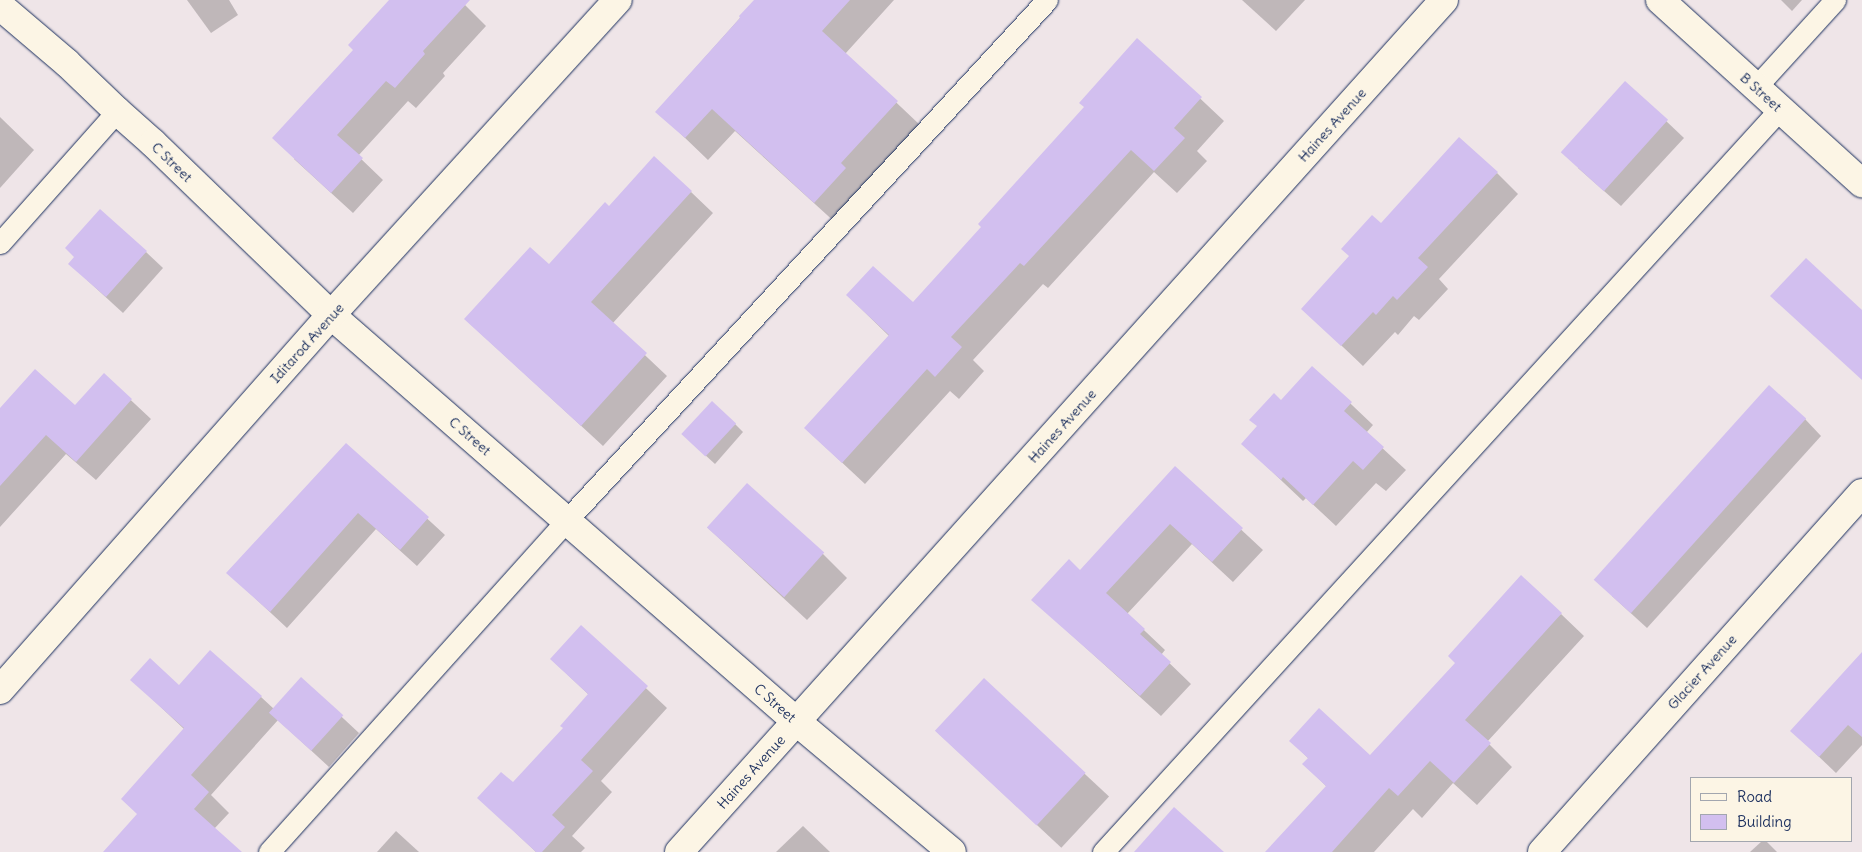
<!DOCTYPE html>
<style>
body{margin:0}
#map{position:relative;width:1862px;height:852px;overflow:hidden;background:#efe5e8;font-family:Delius,sans-serif}
div>[style]{position:absolute}
.shadow>*{inset:0;background:#0003;transform-origin:0 0}
.building>*{inset:0;background:#d2bfef;transform-origin:0 0}
.roads{filter:drop-shadow(0 0 1px #1b2f5e) drop-shadow(0 0 1px #1b2f5e)}
.service>*{height:21px;margin:-10.5px;padding:0 10.5px;transform-origin:10.5px;border-radius:10.5px;background:#fcf5e5}
.minor>*{height:28px;margin:-14px;padding:0 14px;transform-origin:14px;border-radius:14px;background:#fcf5e5}
span{translate:-50% -50%;white-space:nowrap;text-align:center;line-height:1.15;-webkit-text-stroke:4px #fcf5e5;paint-order:stroke}
.street-label{font-size:14px;color:#1b2f5e}
.legend{position:absolute;left:1690px;top:777px;width:162px;height:65px;box-sizing:border-box;background:#fcf5e5;border:1px solid #a2a6af;margin:0;padding:6px 9px;list-style:none;font-size:15px;color:#1b2f5e}
.legend li{display:flex;align-items:center;gap:10px;height:25px}
.legend b{width:25px;border:1px solid #a2a6af}
</style>
<div id="map">
<div class="shadow">
<i style="clip-path:polygon(187px 0,229px 0,238px 15px,211px 33px)"></i>
<i style="clip-path:polygon(391px 0,460px 0,486px 26px,443px 73px,445px 76px,416px 108px,408px 101px,358px 156px,383px 180px,353px 213px,294px 159px,354px 50px)"></i>
<i style="clip-path:polygon(756px 0,894px 0,845px 54px,920px 125px,838px 225px,735px 131px,708px 160px,657px 111px)"></i>
<i style="clip-path:polygon(1242px 0,1305px 0,1276px 31px)"></i>
<i style="clip-path:polygon(1781px 0,1802px 0,1792px 11px)"></i>
<i style="clip-path:polygon(1137px 39px,1224px 121px,1197px 151px,1207px 161px,1177px 193px,1154px 172px,1048px 288px,1043px 284px,973px 360px,984px 371px,959px 399px,950px 391px,865px 484px,805px 428px,889px 336px,847px 295px,913px 304px,983px 227px,1086px 107px)"></i>
<i style="clip-path:polygon(1625px 82px,1684px 138px,1621px 206px,1578px 168px)"></i>
<i style="clip-path:polygon(0 117px,34px 150px,0 188px)"></i>
<i style="clip-path:polygon(1497px 173px,1518px 194px,1439px 279px,1448px 289px,1419px 320px,1414px 316px,1398px 335px,1395px 332px,1363px 366px,1303px 309px,1381px 225px)"></i>
<i style="clip-path:polygon(691px 192px,713px 213px,612px 324px,667px 376px,603px 446px,465px 319px,549px 265px,609px 207px)"></i>
<i style="clip-path:polygon(146px 252px,163px 268px,123px 313px,87px 280px)"></i>
<i style="clip-path:polygon(1312px 367px,1373px 425px,1366px 433px,1406px 470px,1386px 491px,1376px 483px,1336px 526px,1306px 498px,1303px 501px,1243px 444px)"></i>
<i style="clip-path:polygon(104px 375px,151px 419px,96px 480px,66px 454px,0 527px,0 409px,75px 407px)"></i>
<i style="clip-path:polygon(1805px 419px,1821px 436px,1647px 628px,1612px 596px)"></i>
<i style="clip-path:polygon(735px 424px,743px 432px,715px 464px,692px 443px)"></i>
<i style="clip-path:polygon(346px 444px,445px 535px,417px 566px,376px 529px,287px 628px,228px 573px)"></i>
<i style="clip-path:polygon(1175px 468px,1263px 550px,1233px 582px,1192px 544px,1127px 614px,1165px 650px,1161px 655px,1191px 684px,1161px 716px,1033px 600px,1080px 571px)"></i>
<i style="clip-path:polygon(707px 527px,823px 554px,847px 578px,807px 620px)"></i>
<i style="clip-path:polygon(1561px 614px,1584px 636px,1487px 742px,1512px 767px,1477px 805px,1453px 783px,1422px 818px,1413px 809px,1374px 852px,1273px 852px,1327px 787px,1304px 764px,1309px 759px,1291px 741px,1370px 756px)"></i>
<i style="clip-path:polygon(581px 627px,667px 708px,601px 781px,612px 792px,572px 836px,585px 848px,581px 852px,536px 852px,479px 798px,513px 784px,565px 728px,589px 695px,551px 659px)"></i>
<i style="clip-path:polygon(1862px 676px,1862px 745px,1836px 773px,1792px 731px)"></i>
<i style="clip-path:polygon(301px 679px,359px 733px,329px 767px,278px 720px,211px 795px,229px 813px,214px 829px,238px 852px,105px 852px,138px 815px,184px 729px,132px 680px,261px 697px,274px 709px)"></i>
<i style="left:984px;top:680px;width:171px;height:70px;rotate:43deg"></i>
<i style="clip-path:polygon(803px 826px,830px 852px,776px 852px)"></i>
<i style="clip-path:polygon(396px 831px,419px 852px,377px 852px)"></i>
<i style="clip-path:polygon(1762px 841px,1766px 841px,1777px 852px,1750px 852px)"></i>
</div>
<div class="building">
<i style="clip-path:polygon(389px 0,470px 0,423px 51px,425px 54px,395px 88px,386px 81px,337px 135px,363px 158px,331px 193px,272px 138px,353px 50px,348px 45px)"></i>
<i style="clip-path:polygon(754px 0,850px 0,822px 31px,898px 101px,841px 163px,846px 168px,814px 203px,712px 109px,685px 138px,655px 112px,740px 18px,739px 16px)"></i>
<i style="clip-path:polygon(1137px 38px,1202px 97px,1174px 128px,1185px 138px,1154px 171px,1131px 150px,1024px 266px,1020px 263px,951px 337px,962px 347px,935px 377px,927px 369px,842px 463px,804px 428px,889px 335px,846px 295px,873px 266px,913px 302px,981px 227px,978px 224px,1084px 107px,1079px 103px)"></i>
<i style="left:1625px;top:81px;width:58px;height:96px;rotate:42deg"></i>
<i style="clip-path:polygon(1459px 137px,1498px 172px,1418px 258px,1428px 267px,1397px 300px,1393px 296px,1376px 315px,1373px 312px,1341px 346px,1301px 309px,1349px 256px,1341px 249px,1372px 215px,1381px 223px)"></i>
<i style="clip-path:polygon(654px 156px,692px 191px,591px 302px,647px 353px,581px 426px,464px 319px,530px 247px,549px 264px,605px 202px,609px 206px)"></i>
<i style="clip-path:polygon(100px 209px,147px 251px,106px 297px,68px 264px,74px 257px,65px 248px)"></i>
<i style="clip-path:polygon(1806px 258px,1862px 310px,1862px 380px,1770px 296px)"></i>
<i style="clip-path:polygon(1312px 366px,1352px 402px,1344px 411px,1384px 447px,1363px 470px,1353px 461px,1313px 505px,1283px 477px,1281px 480px,1241px 444px,1257px 426px,1249px 420px,1274px 393px,1281px 400px)"></i>
<i style="clip-path:polygon(35px 369px,75px 405px,104px 373px,132px 399px,76px 462px,46px 435px,0 486px,0 408px)"></i>
<i style="left:1769px;top:385px;width:50px;height:262px;rotate:42deg"></i>
<i style="left:712px;top:401px;width:33px;height:45px;rotate:43deg"></i>
<i style="clip-path:polygon(346px 443px,429px 517px,400px 550px,358px 513px,270px 612px,226px 573px)"></i>
<i style="clip-path:polygon(1175px 466px,1243px 528px,1212px 562px,1170px 524px,1106px 593px,1145px 629px,1140px 634px,1171px 662px,1140px 696px,1031px 600px,1069px 559px,1080px 570px)"></i>
<i style="left:747px;top:483px;width:104px;height:60px;rotate:42deg"></i>
<i style="clip-path:polygon(1521px 575px,1562px 613px,1465px 720px,1491px 743px,1454px 783px,1430px 761px,1398px 796px,1389px 788px,1332px 852px,1265px 852px,1326px 786px,1302px 764px,1308px 758px,1289px 741px,1319px 708px,1370px 755px,1455px 663px,1448px 656px)"></i>
<i style="clip-path:polygon(581px 625px,648px 686px,581px 760px,593px 771px,552px 815px,565px 827px,542px 852px,536px 852px,477px 798px,501px 772px,513px 782px,563px 728px,560px 726px,588px 694px,550px 659px)"></i>
<i style="clip-path:polygon(210px 650px,262px 696px,191px 775px,209px 792px,194px 809px,242px 852px,103px 852px,137px 814px,121px 799px,184px 728px,130px 680px,150px 658px,179px 685px)"></i>
<i style="clip-path:polygon(1862px 652px,1862px 737px,1848px 725px,1819px 757px,1790px 731px)"></i>
<i style="left:301px;top:677px;width:57px;height:48px;rotate:42deg"></i>
<i style="left:984px;top:678px;width:139px;height:72px;rotate:43deg"></i>
<i style="clip-path:polygon(1174px 807px,1224px 852px,1134px 852px)"></i>
</div>
<div class="roads">
<div class="service">
<i style="left:1755px;top:88px;width:119px;rotate:-47.7deg"></i>
<i style="left:0;top:243px;width:176px;rotate:-48.4deg"></i>
<i style="left:269px;top:852px;width:445px;rotate:-48.1deg"></i>
<i style="left:566px;top:521px;width:709px;rotate:-47.29deg"></i>
<i style="left:1103px;top:852px;width:1005px;rotate:-47.66deg"></i>
</div>
<div class="minor">
<i style="left:1660px;top:0;width:273px;rotate:42.2deg"></i>
<i style="left:0;top:6px;width:88px;rotate:40.4deg"></i>
<i style="left:67px;top:63px;width:69px;rotate:43.8deg"></i>
<i style="left:117px;top:111px;width:48px;rotate:41.6deg"></i>
<i style="left:153px;top:143px;width:248px;rotate:44deg"></i>
<i style="left:331px;top:315px;width:619px;rotate:41.13deg"></i>
<i style="left:797px;top:722px;width:202px;rotate:40deg"></i>
<i style="left:0;top:690px;width:500px;rotate:-48.57deg"></i>
<i style="left:331px;top:315px;width:426px;rotate:-47.7deg"></i>
<i style="left:679px;top:852px;width:1145px;rotate:-48.08deg"></i>
<i style="left:1542px;top:852px;width:481px;rotate:-48.3deg"></i>
</div>
</div>
<div class="street-label">
<span style="left:1761px;top:92px;rotate:42deg">B Street</span>
<span style="left:1332px;top:125px;rotate:-48deg">Haines Avenue</span>
<span style="left:172px;top:162px;rotate:44deg">C Street</span>
<span style="left:307px;top:343px;rotate:-48deg">Iditarod Avenue</span>
<span style="left:1062px;top:426px;rotate:-48deg">Haines Avenue</span>
<span style="left:470px;top:436px;rotate:41deg">C Street</span>
<span style="left:1702px;top:672px;rotate:-48deg">Glacier Avenue</span>
<span style="left:775px;top:703px;rotate:41deg">C Street</span>
<span style="left:751px;top:772px;rotate:-48deg">Haines Avenue</span>
</div>
<ul class="legend">
<li><b style="height:6px;background:#fcf5e5"></b>Road</li>
<li><b style="height:14px;background:#d2bfef"></b>Building</li>
</ul>
</div>
